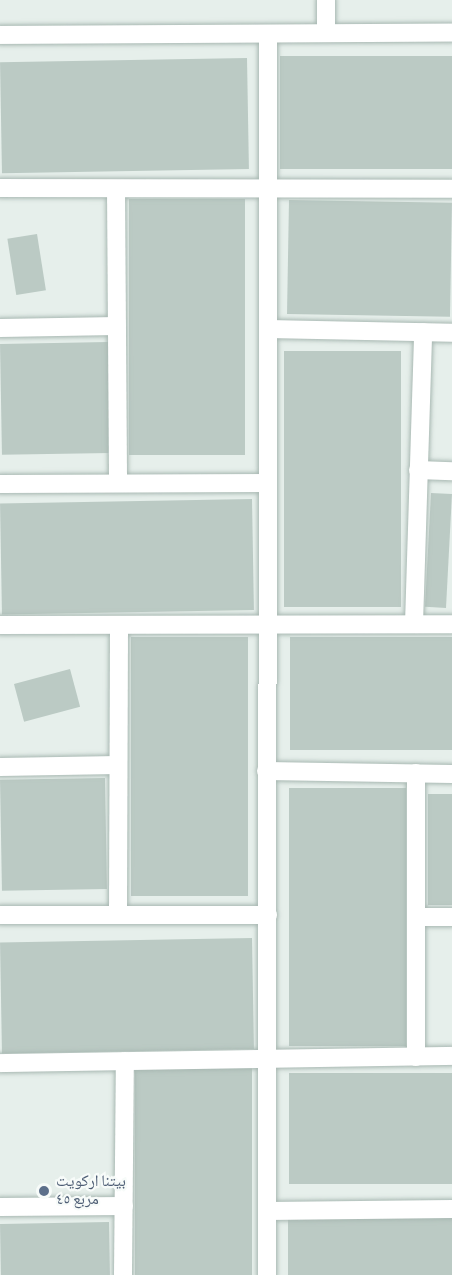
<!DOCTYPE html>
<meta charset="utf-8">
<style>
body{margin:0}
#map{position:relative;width:452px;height:1275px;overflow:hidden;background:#e6efeb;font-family:"Sofia Sans Condensed","Noto Naskh Arabic",sans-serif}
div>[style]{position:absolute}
.building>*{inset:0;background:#bbcac4;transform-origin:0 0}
.roads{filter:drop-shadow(0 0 2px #a8b8b2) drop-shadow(0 0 2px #a8b8b2)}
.minor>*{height:18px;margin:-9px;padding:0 9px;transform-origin:9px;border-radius:9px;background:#fff}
.tertiary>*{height:18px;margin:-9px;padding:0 9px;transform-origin:9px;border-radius:9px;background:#fff}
.dots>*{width:16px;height:16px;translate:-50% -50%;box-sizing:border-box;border:3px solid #f7fbf9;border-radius:50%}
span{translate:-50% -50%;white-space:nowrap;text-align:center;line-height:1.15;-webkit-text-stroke:4.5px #f7fbf9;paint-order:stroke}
.service-label{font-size:16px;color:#4e5e75}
.left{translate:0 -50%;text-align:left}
</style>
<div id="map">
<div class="building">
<i style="left:452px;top:56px;width:113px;height:172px;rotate:90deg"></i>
<i style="left:247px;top:58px;width:111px;height:247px;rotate:89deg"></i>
<i style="left:129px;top:199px;width:116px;height:256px"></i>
<i style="left:289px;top:200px;width:163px;height:114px;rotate:1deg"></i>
<i style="left:37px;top:234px;width:57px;height:30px;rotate:81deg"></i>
<i style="left:108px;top:342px;width:111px;height:108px;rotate:89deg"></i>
<i style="left:284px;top:351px;width:117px;height:256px"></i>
<i style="left:431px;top:493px;width:21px;height:114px;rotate:3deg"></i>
<i style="left:252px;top:499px;width:111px;height:252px;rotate:89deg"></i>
<i style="left:131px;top:637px;width:117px;height:259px"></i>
<i style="left:452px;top:637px;width:113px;height:162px;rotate:90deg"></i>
<i style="left:70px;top:669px;width:39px;height:58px;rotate:75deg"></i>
<i style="left:105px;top:778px;width:111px;height:105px;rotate:89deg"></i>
<i style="left:289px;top:788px;width:117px;height:258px"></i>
<i style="left:428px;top:794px;width:24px;height:111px"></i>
<i style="left:252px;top:938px;width:111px;height:252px;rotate:89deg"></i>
<i style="left:135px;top:1067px;width:117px;height:208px"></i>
<i style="left:452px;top:1073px;width:111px;height:163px;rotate:90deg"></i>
<i style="left:452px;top:1216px;width:59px;height:164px;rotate:90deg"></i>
<i style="left:109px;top:1222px;width:53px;height:109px;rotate:89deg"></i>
</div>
<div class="roads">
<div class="minor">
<i style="left:326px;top:0;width:32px;rotate:90deg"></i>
<i style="left:0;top:188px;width:452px;rotate:0.1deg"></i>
<i style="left:116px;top:189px;width:294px;rotate:89.6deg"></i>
<i style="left:0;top:328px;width:117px;rotate:-1deg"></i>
<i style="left:268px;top:329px;width:184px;rotate:1.2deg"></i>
<i style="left:418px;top:470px;width:34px;rotate:2deg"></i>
<i style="left:0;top:484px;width:268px;rotate:-0.2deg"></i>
<i style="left:414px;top:624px;width:292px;rotate:-88.2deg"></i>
<i style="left:0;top:625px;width:452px;rotate:-0.1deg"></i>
<i style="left:0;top:767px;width:118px;rotate:-1deg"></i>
<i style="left:266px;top:771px;width:186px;rotate:0.9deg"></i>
<i style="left:118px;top:914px;width:289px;rotate:-89.8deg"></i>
<i style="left:0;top:915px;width:268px"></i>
<i style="left:416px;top:917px;width:36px"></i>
<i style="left:416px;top:1057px;width:284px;rotate:-90deg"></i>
<i style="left:0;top:1063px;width:452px;rotate:-0.9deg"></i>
<i style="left:0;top:1207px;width:124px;rotate:-0.5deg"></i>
<i style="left:267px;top:1211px;width:185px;rotate:-0.6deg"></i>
<i style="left:123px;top:1275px;width:214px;rotate:-89.5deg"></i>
<i style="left:267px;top:1275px;width:1241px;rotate:-89.95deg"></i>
</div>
<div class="tertiary">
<i style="left:0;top:35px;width:452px;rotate:-0.3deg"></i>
</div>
</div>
<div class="dots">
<i style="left:44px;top:1191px;background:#5c6f8a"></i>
</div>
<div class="service-label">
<span class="left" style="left:56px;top:1191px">بيتنا اركويت<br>مربع ٤٥</span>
</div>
</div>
